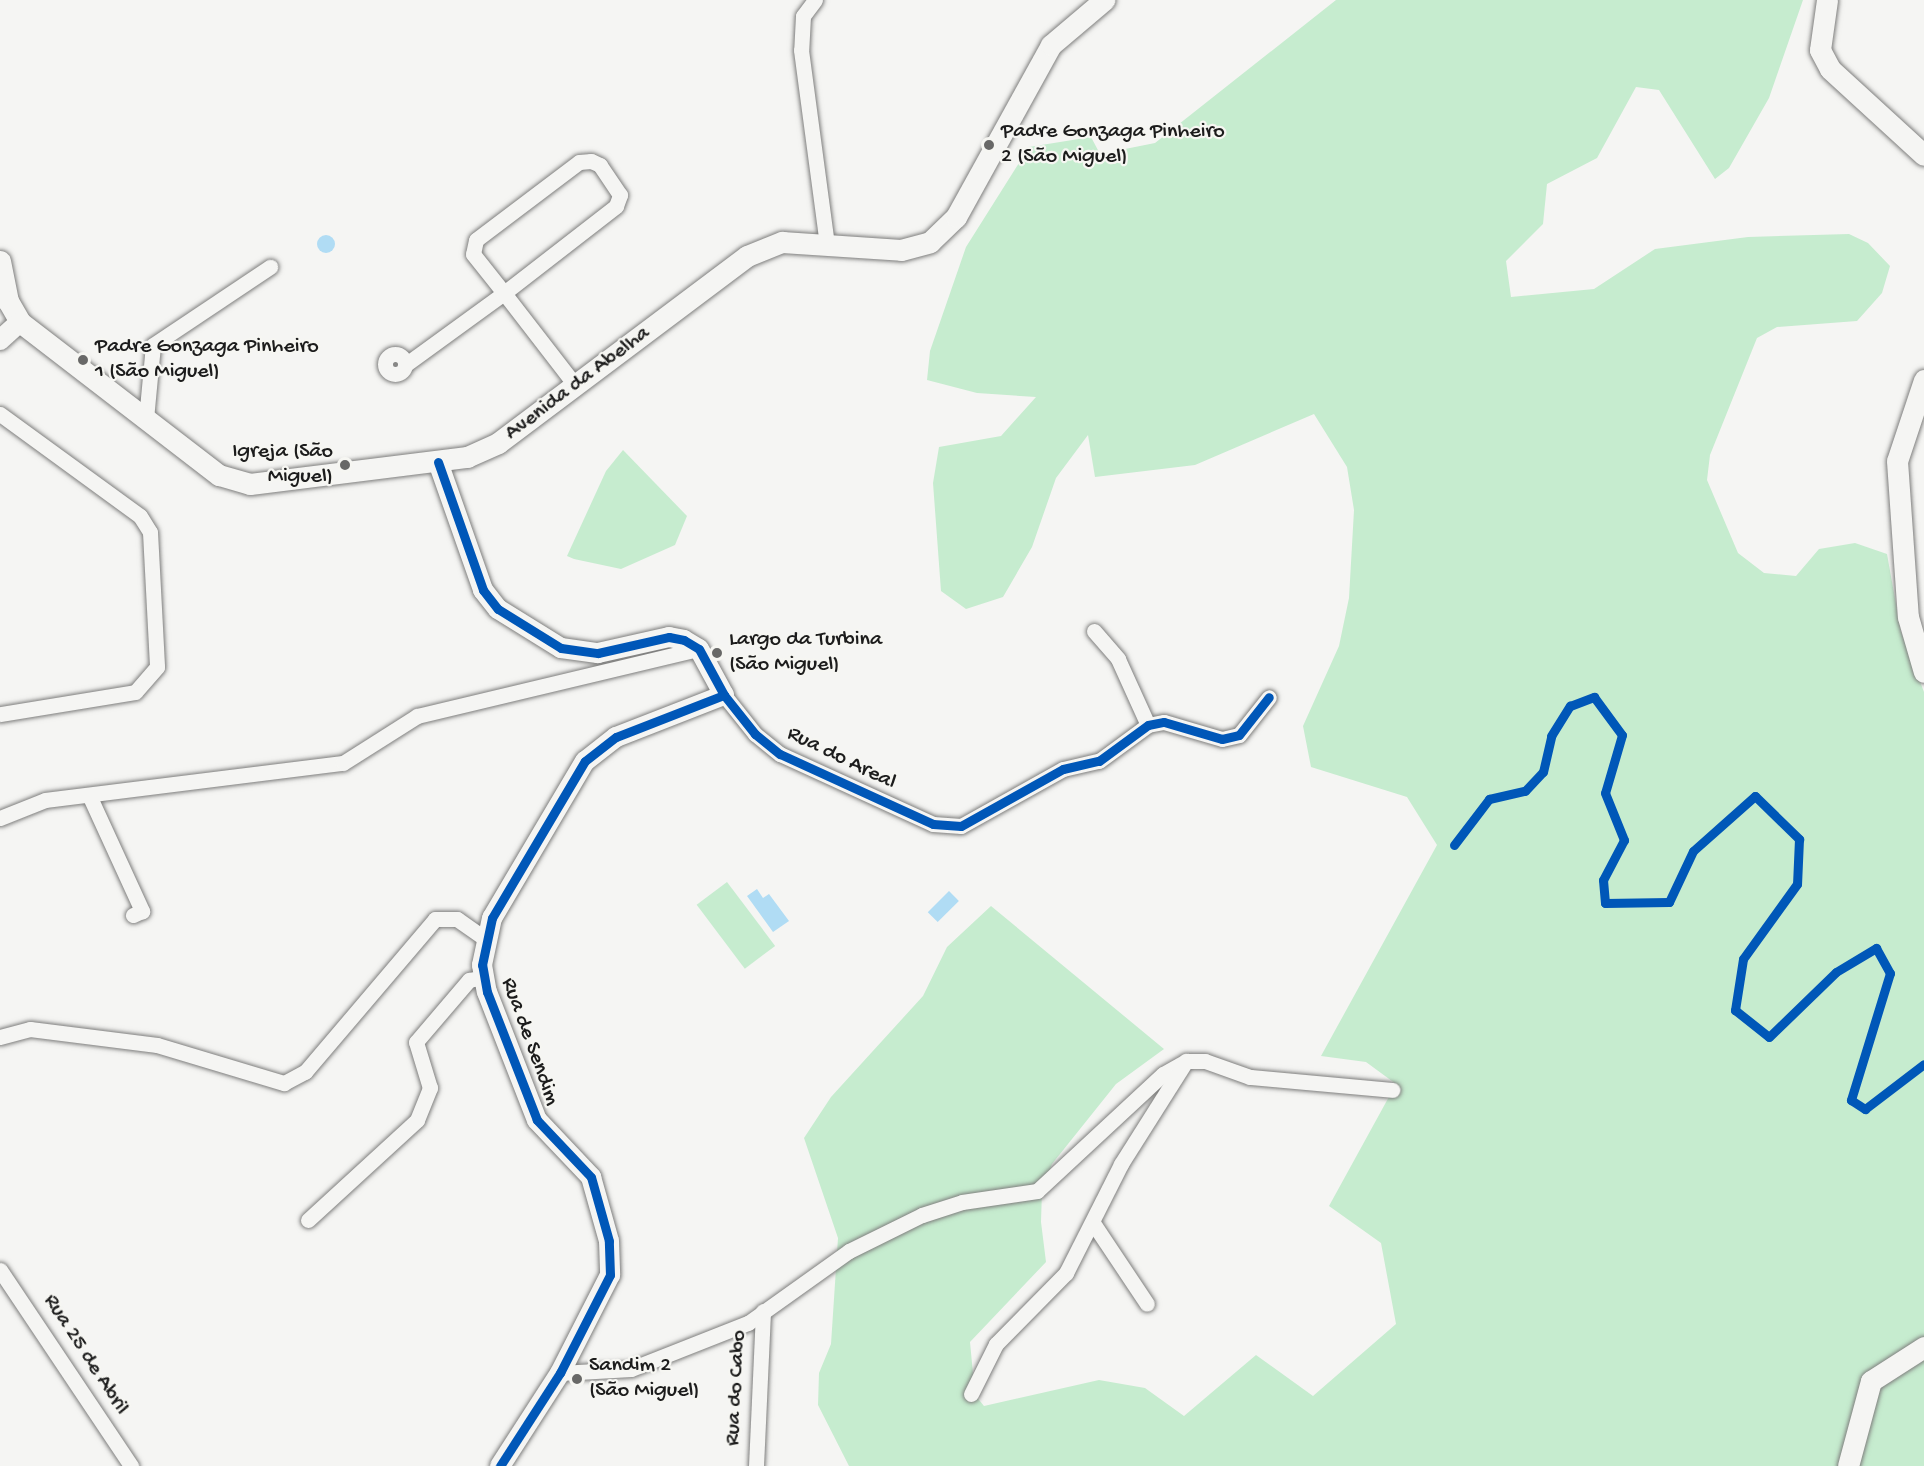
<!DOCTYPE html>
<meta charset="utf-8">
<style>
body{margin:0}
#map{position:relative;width:1924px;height:1466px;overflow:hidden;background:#f5f5f3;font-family:"Gochi Hand",sans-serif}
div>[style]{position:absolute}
.green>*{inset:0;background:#c6eccf;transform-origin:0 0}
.water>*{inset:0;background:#b0dcf4;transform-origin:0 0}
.round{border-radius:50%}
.roads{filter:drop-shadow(0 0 2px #7e7e7d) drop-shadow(0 0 2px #7e7e7d)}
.minor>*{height:15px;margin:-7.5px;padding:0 7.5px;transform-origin:7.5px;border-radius:7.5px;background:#f5f5f3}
.minor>.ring{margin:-7.5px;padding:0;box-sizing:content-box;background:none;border:15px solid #f5f5f3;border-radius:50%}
.tertiary>*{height:20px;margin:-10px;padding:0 10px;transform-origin:10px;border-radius:10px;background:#f5f5f3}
.secondary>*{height:21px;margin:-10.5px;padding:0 10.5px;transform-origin:10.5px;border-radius:10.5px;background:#f5f5f3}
.cycleway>*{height:9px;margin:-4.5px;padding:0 4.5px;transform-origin:4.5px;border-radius:4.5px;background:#0057b8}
.dots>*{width:16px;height:16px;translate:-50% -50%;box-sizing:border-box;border:3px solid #f6f6f2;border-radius:50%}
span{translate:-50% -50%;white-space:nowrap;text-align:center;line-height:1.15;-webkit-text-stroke:4.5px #f6f6f2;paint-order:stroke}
.poi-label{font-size:22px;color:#1c1c1c}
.left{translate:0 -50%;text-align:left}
.right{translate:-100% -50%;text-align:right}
.street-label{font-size:22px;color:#1c1c1c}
</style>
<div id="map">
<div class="green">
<i style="clip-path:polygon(1336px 0,1803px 0,1769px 98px,1729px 168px,1715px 179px,1659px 90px,1636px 87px,1597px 158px,1547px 184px,1543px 224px,1506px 261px,1511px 297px,1594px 289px,1655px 249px,1748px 237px,1849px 234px,1868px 243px,1890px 266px,1882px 293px,1857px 321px,1777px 327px,1757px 338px,1710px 455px,1707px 480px,1738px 553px,1764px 573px,1796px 576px,1819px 549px,1855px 543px,1887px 554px,1901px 632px,1924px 692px,1924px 1466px,849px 1466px,818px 1405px,819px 1373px,831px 1344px,838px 1238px,804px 1138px,831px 1097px,923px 996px,947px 947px,991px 906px,1164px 1049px,1116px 1084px,1052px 1164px,1042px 1190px,1041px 1222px,1046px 1262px,970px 1342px,975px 1395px,984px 1406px,1099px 1380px,1145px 1388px,1184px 1416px,1256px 1355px,1313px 1396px,1396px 1324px,1381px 1243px,1329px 1206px,1396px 1084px,1366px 1062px,1321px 1056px,1437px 845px,1407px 797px,1311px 767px,1303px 726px,1339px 646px,1349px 598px,1354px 510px,1347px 467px,1314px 414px,1195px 465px,1095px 477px,1088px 435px,1056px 478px,1032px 547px,1003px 597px,966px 609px,941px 591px,933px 483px,939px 447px,1001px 436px,1036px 397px,977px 393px,927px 380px,930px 351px,966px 247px,1029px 147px,1091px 137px,1100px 154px,1155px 143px)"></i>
<i style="clip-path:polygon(623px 450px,687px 516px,675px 545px,621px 569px,574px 559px,567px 556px,606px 471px)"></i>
<i style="left:727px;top:882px;width:80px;height:38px;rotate:53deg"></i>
</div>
<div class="water">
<i class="round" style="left:317px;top:235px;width:18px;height:18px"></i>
<i style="clip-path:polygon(757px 889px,763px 898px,769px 894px,789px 921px,773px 932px,747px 896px)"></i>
<i style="left:949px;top:891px;width:14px;height:30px;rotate:45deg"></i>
</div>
<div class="roads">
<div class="minor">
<i style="left:815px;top:0;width:20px;rotate:127deg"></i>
<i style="left:803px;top:16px;width:34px;rotate:93deg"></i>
<i style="left:801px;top:50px;width:197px;rotate:82.4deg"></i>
<i class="ring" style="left:385px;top:354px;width:5px;height:5px"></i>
<i style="left:405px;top:365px;width:122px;rotate:-36deg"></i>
<i style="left:504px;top:293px;width:142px;rotate:-37.8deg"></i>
<i style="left:616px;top:206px;width:12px;rotate:-70deg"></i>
<i style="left:620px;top:195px;width:36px;rotate:-124deg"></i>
<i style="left:600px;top:165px;width:10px;rotate:-156deg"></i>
<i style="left:591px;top:161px;width:12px;rotate:175deg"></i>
<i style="left:579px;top:162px;width:129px;rotate:142.9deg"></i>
<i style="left:476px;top:240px;width:14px;rotate:102deg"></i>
<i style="left:473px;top:254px;width:50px;rotate:51.5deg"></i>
<i style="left:504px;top:293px;width:118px;rotate:52.3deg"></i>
<i style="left:0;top:414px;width:173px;rotate:36.1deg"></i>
<i style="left:140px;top:516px;width:19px;rotate:58deg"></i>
<i style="left:150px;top:532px;width:135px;rotate:87deg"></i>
<i style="left:157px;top:667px;width:33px;rotate:131deg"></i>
<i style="left:135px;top:692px;width:137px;rotate:170.7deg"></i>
<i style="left:146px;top:419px;width:74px;rotate:-84.6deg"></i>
<i style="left:153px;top:345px;width:141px;rotate:-33.7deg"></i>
<i style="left:1094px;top:631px;width:37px;rotate:49deg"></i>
<i style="left:1118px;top:659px;width:72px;rotate:65.6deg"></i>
<i style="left:724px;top:695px;width:50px;rotate:51.5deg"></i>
<i style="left:755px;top:734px;width:32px;rotate:39deg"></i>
<i style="left:780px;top:754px;width:168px;rotate:24.6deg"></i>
<i style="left:933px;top:824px;width:28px;rotate:4deg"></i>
<i style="left:961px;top:826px;width:117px;rotate:-29.2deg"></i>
<i style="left:1063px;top:769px;width:37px;rotate:-13deg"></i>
<i style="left:1099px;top:761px;width:61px;rotate:-36.3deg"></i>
<i style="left:1148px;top:725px;width:16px;rotate:-11deg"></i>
<i style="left:1164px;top:722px;width:60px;rotate:16.3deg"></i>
<i style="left:1222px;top:739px;width:17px;rotate:-13deg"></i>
<i style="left:1239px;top:735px;width:48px;rotate:-51.7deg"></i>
<i style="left:89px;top:795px;width:128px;rotate:65.4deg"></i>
<i style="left:142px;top:911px;width:10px;rotate:156deg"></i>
<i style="left:0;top:818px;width:48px;rotate:-21.8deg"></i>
<i style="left:45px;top:800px;width:300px;rotate:-7.1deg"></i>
<i style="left:343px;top:763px;width:88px;rotate:-32.4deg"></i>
<i style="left:417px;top:716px;width:290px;rotate:-13.4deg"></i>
<i style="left:0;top:1037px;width:31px;rotate:-15deg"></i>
<i style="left:30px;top:1029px;width:128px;rotate:7.2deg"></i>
<i style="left:157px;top:1045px;width:133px;rotate:16.7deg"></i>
<i style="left:284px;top:1083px;width:24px;rotate:-28deg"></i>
<i style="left:305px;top:1072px;width:201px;rotate:-49.6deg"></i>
<i style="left:435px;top:919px;width:22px"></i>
<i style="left:457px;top:919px;width:35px;rotate:35deg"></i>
<i style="left:308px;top:1220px;width:148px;rotate:-42.5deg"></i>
<i style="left:417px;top:1120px;width:35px;rotate:-68deg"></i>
<i style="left:430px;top:1088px;width:48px;rotate:-106.9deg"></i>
<i style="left:416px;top:1042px;width:82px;rotate:-49.5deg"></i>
<i style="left:469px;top:980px;width:15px;rotate:-11deg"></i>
<i style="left:1093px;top:1223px;width:97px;rotate:56.3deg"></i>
<i style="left:0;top:1270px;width:236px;rotate:56.2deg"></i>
<i style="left:560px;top:1373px;width:71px;rotate:-3.2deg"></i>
<i style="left:631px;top:1369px;width:126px;rotate:-21.5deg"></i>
<i style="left:748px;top:1323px;width:124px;rotate:-35.5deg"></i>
<i style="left:849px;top:1251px;width:81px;rotate:-26.3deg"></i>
<i style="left:922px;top:1215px;width:42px;rotate:-18deg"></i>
<i style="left:962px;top:1202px;width:76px;rotate:-8.3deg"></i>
<i style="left:1037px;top:1191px;width:172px;rotate:-42.9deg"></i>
<i style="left:1163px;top:1074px;width:26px;rotate:-29deg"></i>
<i style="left:1186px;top:1061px;width:19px"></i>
<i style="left:1205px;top:1061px;width:48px;rotate:19.6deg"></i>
<i style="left:1250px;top:1077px;width:143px;rotate:5.2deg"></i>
<i style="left:971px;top:1394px;width:56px;rotate:-63.4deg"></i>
<i style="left:996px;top:1344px;width:100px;rotate:-45.4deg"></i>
<i style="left:1066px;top:1273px;width:122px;rotate:-63.2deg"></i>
<i style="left:1121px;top:1164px;width:122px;rotate:-57.7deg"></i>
<i style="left:756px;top:1466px;width:155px;rotate:-87.4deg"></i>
</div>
<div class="tertiary">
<i style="left:0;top:340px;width:27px;rotate:-42deg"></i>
<i style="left:438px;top:462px;width:136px;rotate:70.6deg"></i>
<i style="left:483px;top:590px;width:24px;rotate:52deg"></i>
<i style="left:498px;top:609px;width:74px;rotate:31.8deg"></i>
<i style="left:561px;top:648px;width:37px;rotate:8deg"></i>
<i style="left:598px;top:653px;width:73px;rotate:-12.7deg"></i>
<i style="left:669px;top:637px;width:15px;rotate:11deg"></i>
<i style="left:684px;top:640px;width:17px;rotate:31deg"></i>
<i style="left:699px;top:649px;width:52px;rotate:61.5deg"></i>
<i style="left:724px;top:695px;width:116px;rotate:158.7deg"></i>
<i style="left:616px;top:737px;width:39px;rotate:142deg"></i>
<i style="left:585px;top:761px;width:182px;rotate:120.6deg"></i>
<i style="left:492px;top:918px;width:48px;rotate:102deg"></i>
<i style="left:482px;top:965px;width:27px;rotate:80deg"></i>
<i style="left:487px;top:992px;width:137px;rotate:68.7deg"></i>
<i style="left:537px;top:1120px;width:79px;rotate:46.5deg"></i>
<i style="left:591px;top:1177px;width:66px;rotate:74.3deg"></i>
<i style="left:609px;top:1241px;width:34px;rotate:88deg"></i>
<i style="left:610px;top:1275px;width:110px;rotate:117deg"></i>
<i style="left:560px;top:1373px;width:111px;rotate:122.8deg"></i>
</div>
<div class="secondary">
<i style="left:1827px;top:0;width:50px;rotate:98deg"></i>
<i style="left:1820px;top:50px;width:21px;rotate:62deg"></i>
<i style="left:1830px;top:69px;width:127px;rotate:42.5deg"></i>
<i style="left:0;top:261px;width:41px;rotate:78.7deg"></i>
<i style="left:8px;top:301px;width:24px;rotate:60deg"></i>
<i style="left:20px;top:322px;width:251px;rotate:37.6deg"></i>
<i style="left:219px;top:475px;width:32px;rotate:16deg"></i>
<i style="left:250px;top:484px;width:219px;rotate:-7.1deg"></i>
<i style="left:467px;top:457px;width:34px;rotate:-24deg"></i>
<i style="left:498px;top:443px;width:311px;rotate:-36.9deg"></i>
<i style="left:747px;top:256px;width:38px;rotate:-22deg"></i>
<i style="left:782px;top:242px;width:119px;rotate:3.8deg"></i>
<i style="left:901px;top:250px;width:30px;rotate:-15deg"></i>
<i style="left:930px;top:242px;width:36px;rotate:-44deg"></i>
<i style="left:956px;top:217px;width:196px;rotate:-61.1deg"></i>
<i style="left:1051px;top:45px;width:70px;rotate:-40.3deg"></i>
<i style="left:1924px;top:380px;width:85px;rotate:108.4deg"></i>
<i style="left:1897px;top:461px;width:156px;rotate:86deg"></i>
<i style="left:1908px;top:617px;width:57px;rotate:73.8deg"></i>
<i style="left:1848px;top:1466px;width:88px;rotate:-74.9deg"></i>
<i style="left:1871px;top:1381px;width:63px;rotate:-32.7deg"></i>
</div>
</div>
<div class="cycleway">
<i style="left:438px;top:462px;width:136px;rotate:70.6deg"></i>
<i style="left:483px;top:590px;width:24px;rotate:52deg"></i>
<i style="left:498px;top:609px;width:74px;rotate:31.8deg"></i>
<i style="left:561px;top:648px;width:37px;rotate:8deg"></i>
<i style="left:598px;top:653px;width:73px;rotate:-12.7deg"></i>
<i style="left:669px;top:637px;width:15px;rotate:11deg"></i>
<i style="left:684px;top:640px;width:17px;rotate:31deg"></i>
<i style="left:699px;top:649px;width:52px;rotate:61.5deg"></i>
<i style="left:724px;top:695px;width:50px;rotate:51.5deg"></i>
<i style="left:755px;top:734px;width:32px;rotate:39deg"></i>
<i style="left:780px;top:754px;width:168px;rotate:24.6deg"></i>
<i style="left:933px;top:824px;width:28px;rotate:4deg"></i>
<i style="left:961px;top:826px;width:117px;rotate:-29.2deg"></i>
<i style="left:1063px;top:769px;width:37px;rotate:-13deg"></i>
<i style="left:1099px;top:761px;width:61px;rotate:-36.3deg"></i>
<i style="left:1148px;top:725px;width:16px;rotate:-11deg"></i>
<i style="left:1164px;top:722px;width:60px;rotate:16.3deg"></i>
<i style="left:1222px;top:739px;width:17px;rotate:-13deg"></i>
<i style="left:1239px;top:735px;width:48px;rotate:-51.7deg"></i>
<i style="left:1454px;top:845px;width:58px;rotate:-52.7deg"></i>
<i style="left:1489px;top:799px;width:37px;rotate:-13deg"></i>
<i style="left:1525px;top:791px;width:26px;rotate:-47deg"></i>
<i style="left:1543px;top:772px;width:37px;rotate:-77deg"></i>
<i style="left:1551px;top:736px;width:36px;rotate:-58deg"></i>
<i style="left:1570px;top:706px;width:26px;rotate:-21deg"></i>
<i style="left:1594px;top:697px;width:47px;rotate:53.6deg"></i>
<i style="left:1622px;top:735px;width:60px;rotate:106.3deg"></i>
<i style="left:1605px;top:793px;width:51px;rotate:68deg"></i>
<i style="left:1624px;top:840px;width:45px;rotate:117.7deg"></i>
<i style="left:1603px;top:880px;width:23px;rotate:85deg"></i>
<i style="left:1605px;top:903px;width:64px;rotate:-0.9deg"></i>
<i style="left:1669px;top:902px;width:56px;rotate:-64.8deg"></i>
<i style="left:1693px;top:851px;width:83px;rotate:-41.6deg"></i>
<i style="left:1755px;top:796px;width:62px;rotate:44.3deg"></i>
<i style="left:1799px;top:839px;width:45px;rotate:92.5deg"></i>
<i style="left:1797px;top:884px;width:92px;rotate:125.8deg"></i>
<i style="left:1743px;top:959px;width:52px;rotate:98.9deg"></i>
<i style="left:1735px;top:1010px;width:43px;rotate:38.5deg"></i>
<i style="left:1769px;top:1037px;width:93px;rotate:-44.1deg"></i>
<i style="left:1836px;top:972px;width:47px;rotate:-31deg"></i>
<i style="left:1876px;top:948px;width:29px;rotate:61deg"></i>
<i style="left:1890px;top:973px;width:133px;rotate:107.1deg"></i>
<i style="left:1851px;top:1100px;width:17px;rotate:33deg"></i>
<i style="left:1865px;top:1109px;width:74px;rotate:-37.3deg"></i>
<i style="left:500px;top:1466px;width:111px;rotate:-57.2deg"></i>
<i style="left:560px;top:1373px;width:110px;rotate:-63deg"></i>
<i style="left:610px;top:1275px;width:34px;rotate:-92deg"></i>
<i style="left:609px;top:1241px;width:66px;rotate:-105.7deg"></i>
<i style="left:591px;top:1177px;width:79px;rotate:-133.5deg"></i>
<i style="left:537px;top:1120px;width:137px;rotate:-111.3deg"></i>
<i style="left:487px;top:992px;width:27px;rotate:-100deg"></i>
<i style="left:482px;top:965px;width:48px;rotate:-78deg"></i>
<i style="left:492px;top:918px;width:182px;rotate:-59.4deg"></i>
<i style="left:585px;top:761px;width:39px;rotate:-38deg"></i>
<i style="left:616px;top:737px;width:116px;rotate:-21.3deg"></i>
</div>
<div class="dots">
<i style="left:989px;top:145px;background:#686867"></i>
<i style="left:83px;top:360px;background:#686867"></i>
<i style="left:345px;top:465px;background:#686867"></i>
<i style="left:717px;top:653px;background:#686867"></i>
<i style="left:577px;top:1379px;background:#686867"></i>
</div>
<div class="poi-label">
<span class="left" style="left:1001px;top:145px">Padre Gonzaga Pinheiro<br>2 (São Miguel)</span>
<span class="left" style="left:95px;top:360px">Padre Gonzaga Pinheiro<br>1 (São Miguel)</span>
<span class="right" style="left:333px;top:465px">Igreja (São<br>Miguel)</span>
<span class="left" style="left:729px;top:653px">Largo da Turbina<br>(São Miguel)</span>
<span class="left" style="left:589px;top:1379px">Sandim 2<br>(São Miguel)</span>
</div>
<div class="street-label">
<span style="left:578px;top:384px;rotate:-37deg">Avenida da Abelha</span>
<span style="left:841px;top:759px;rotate:26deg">Rua do Areal</span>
<span style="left:529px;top:1042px;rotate:70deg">Rua de Sendim</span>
<span style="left:85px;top:1355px;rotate:57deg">Rua 25 de Abril</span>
<span style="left:737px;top:1388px;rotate:-87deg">Rua do Cabo</span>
</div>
</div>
